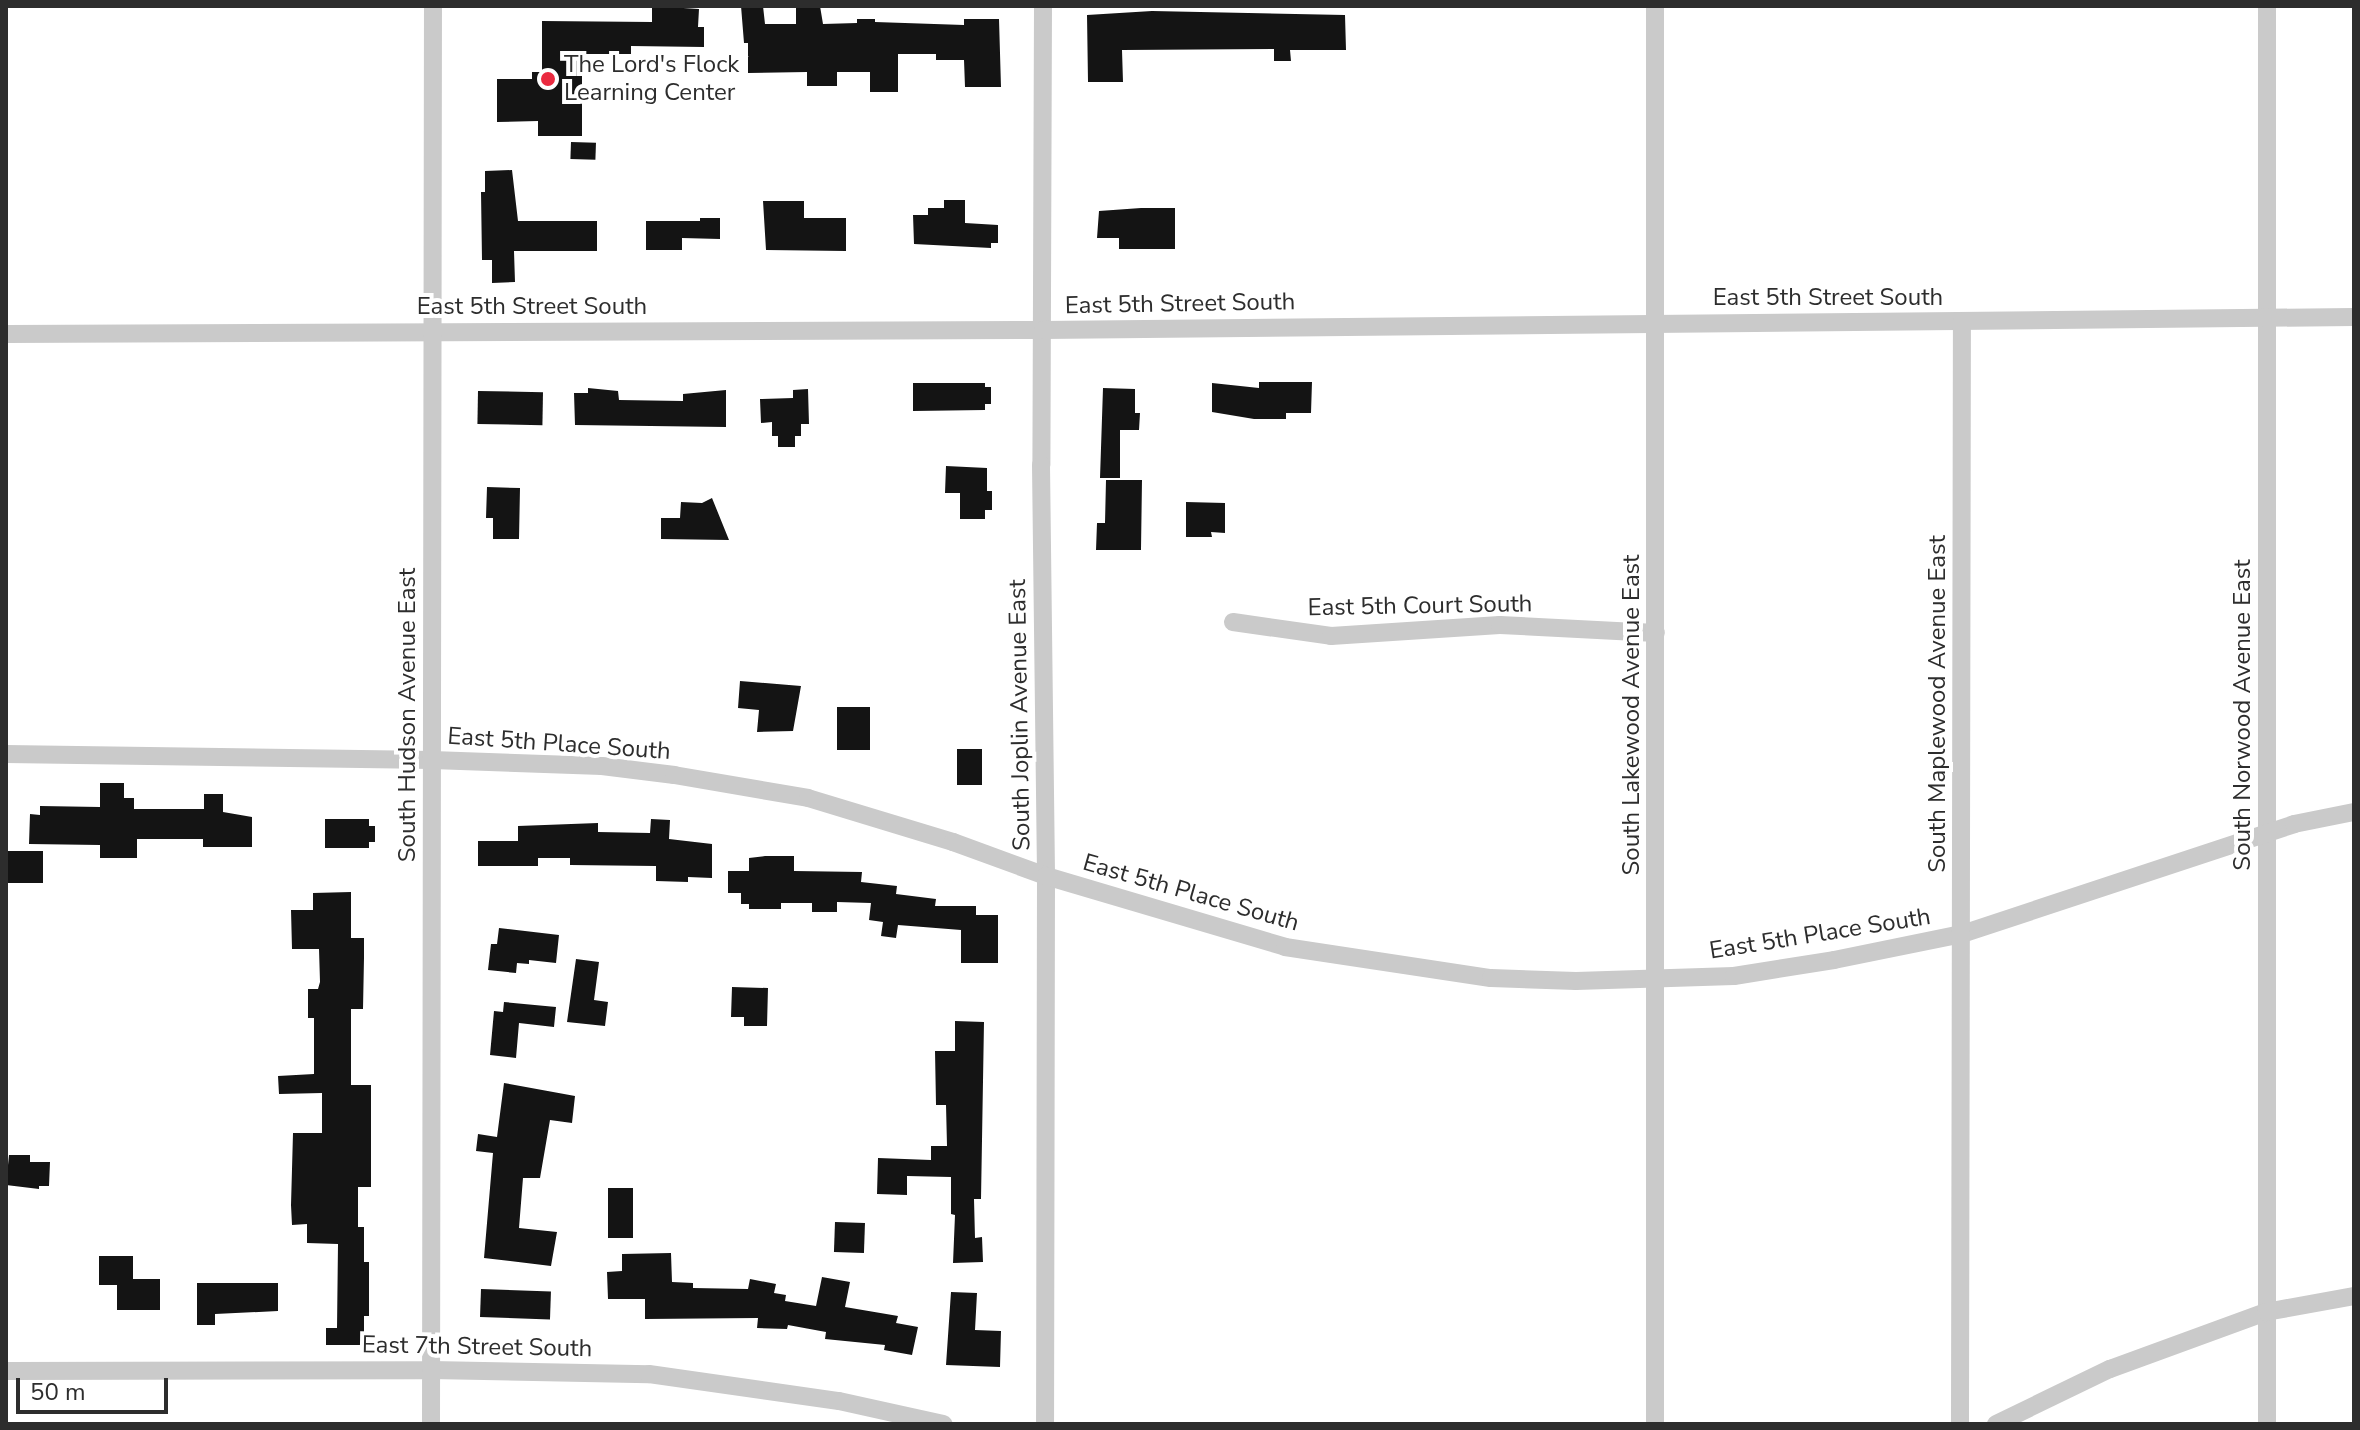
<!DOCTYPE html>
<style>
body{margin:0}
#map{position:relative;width:2360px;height:1430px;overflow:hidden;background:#fff;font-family:"Nunito Sans",sans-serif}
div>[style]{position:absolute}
.building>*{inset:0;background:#141414;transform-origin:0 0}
.street>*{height:18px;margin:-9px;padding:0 9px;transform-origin:9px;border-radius:9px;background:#cacaca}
.dots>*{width:22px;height:22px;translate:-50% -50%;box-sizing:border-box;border:4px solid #fff;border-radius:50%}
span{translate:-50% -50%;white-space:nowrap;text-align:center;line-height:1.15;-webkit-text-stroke:8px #fff;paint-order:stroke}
.poi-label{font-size:24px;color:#2d2d2d}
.left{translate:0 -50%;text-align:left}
.street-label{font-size:24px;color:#2d2d2d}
.frame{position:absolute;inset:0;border:8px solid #2d2d2d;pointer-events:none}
.scale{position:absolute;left:16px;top:1378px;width:152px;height:36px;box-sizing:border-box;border:4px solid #2d2d2d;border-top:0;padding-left:10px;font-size:24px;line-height:28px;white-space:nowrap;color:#2d2d2d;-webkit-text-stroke:6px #fff;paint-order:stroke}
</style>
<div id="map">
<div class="building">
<div style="clip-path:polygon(652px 6px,699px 9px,698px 27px,704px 27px,704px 47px,631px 46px,631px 54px,582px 54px,582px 136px,538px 136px,538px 121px,497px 122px,497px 79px,532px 79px,532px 72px,542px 72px,542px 21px,652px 22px)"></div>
<div style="clip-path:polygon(741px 6px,763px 6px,765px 24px,796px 24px,796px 6px,820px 6px,823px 24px,857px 23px,857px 19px,875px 19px,875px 22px,964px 25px,964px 19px,999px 19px,1001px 87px,965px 87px,964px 60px,936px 60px,936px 54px,898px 54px,898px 92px,870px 92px,870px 72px,837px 72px,837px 86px,807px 86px,807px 72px,748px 73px,748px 43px,744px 43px)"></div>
<div style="clip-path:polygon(1152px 11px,1345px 15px,1346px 50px,1290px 50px,1291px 61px,1274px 61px,1274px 49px,1122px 50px,1123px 82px,1088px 82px,1087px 15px)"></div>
<div style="left:571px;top:142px;width:25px;height:17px;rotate:2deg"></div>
<div style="clip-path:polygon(512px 170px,518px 221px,597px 221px,597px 251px,514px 251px,515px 282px,492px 283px,492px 260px,482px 260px,481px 192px,485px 192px,485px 171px)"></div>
<div style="clip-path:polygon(944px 200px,965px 200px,965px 223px,998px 225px,998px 243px,991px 243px,991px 248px,914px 244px,913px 215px,928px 215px,928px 208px,944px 208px)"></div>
<div style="clip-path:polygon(763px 201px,804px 201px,804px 218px,846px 218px,846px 251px,766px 250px)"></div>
<div style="clip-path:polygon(1141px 208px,1175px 208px,1175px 249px,1119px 249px,1119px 238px,1097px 238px,1099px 211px)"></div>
<div style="clip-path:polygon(700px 218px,720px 218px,720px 239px,682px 238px,682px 250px,646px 250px,646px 221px,700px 221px)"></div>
<div style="clip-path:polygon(1259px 382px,1312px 382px,1311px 413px,1286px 413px,1286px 419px,1254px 419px,1212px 412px,1212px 383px,1259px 388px)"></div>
<div style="clip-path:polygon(913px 383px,985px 383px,985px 387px,991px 387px,991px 404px,985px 404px,985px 410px,913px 411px)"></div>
<div style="clip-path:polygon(588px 388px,618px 391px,619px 400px,683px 401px,683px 394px,726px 390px,726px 427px,575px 425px,574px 393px,588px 393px)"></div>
<div style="clip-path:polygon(1103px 388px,1135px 389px,1135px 413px,1140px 413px,1139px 430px,1120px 430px,1120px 478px,1100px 478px)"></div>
<div style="clip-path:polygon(808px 389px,809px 424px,801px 424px,801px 436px,795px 436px,795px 447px,778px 447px,778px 436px,772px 436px,772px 422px,761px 423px,760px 399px,793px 398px,793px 390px)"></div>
<div style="left:478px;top:391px;width:65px;height:33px;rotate:1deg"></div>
<div style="clip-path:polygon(946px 466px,987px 468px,987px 491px,992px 491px,992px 510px,985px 510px,985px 519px,960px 519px,960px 493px,945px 493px)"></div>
<div style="clip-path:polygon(1106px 480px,1142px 480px,1141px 550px,1096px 550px,1097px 523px,1105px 523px)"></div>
<div style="clip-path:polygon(487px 487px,520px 488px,519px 539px,493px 539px,493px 518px,486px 518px)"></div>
<div style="clip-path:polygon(712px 498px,729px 540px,661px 539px,661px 518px,680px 518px,681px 502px,702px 503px)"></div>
<div style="clip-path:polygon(1186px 502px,1225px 503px,1225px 533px,1211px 532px,1212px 537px,1186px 537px)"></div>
<div style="clip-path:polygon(740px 681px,801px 686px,793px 731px,757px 732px,759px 710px,738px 708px)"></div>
<div style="left:870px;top:707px;width:43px;height:33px;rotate:90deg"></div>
<div style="left:957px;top:749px;width:25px;height:36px"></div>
<div style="clip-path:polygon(100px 783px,124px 783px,124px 798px,134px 798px,134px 809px,204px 809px,204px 794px,223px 794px,223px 812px,252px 817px,252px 847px,203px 847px,203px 839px,137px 839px,137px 858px,100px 858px,100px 845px,29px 844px,30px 814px,40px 815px,40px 806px,100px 807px)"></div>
<div style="clip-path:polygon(325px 819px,369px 819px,369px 826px,375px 826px,375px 842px,369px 842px,369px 848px,325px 848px)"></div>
<div style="clip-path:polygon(651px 819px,670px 820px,669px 839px,712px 844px,712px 878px,688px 877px,688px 882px,656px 881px,656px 866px,570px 865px,570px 858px,538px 858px,538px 866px,478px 866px,478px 841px,518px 841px,518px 826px,598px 823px,598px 832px,650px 833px)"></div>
<div style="left:6px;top:851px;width:37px;height:32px"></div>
<div style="clip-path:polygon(765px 856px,794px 856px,794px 871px,862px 872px,861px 882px,897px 886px,896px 894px,936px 899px,935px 906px,976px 906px,976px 915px,998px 915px,998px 963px,961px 963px,961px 930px,898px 925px,896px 938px,881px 936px,883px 922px,869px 920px,871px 903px,837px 902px,837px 912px,812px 912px,812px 903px,781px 903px,781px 909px,749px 909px,749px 904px,741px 904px,741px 893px,728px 893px,728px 871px,749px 871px,749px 858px)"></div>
<div style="clip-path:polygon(351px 892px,351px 938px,364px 938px,364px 958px,363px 1009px,351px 1009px,351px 1085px,371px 1085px,371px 1187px,358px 1187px,358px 1227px,364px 1227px,364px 1262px,369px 1262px,369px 1316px,364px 1316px,364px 1345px,326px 1345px,326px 1328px,337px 1328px,338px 1244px,307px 1243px,307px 1224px,292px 1225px,291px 1205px,293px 1133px,322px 1133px,322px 1093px,279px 1094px,278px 1076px,314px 1074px,314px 1018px,308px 1018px,308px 989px,318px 989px,320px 982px,319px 949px,292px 949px,291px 910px,313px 910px,313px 893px)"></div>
<div style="clip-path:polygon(499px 928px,559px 935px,556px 963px,529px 960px,529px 964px,517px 963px,516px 973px,488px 970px,491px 944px,497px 944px)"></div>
<div style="clip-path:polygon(576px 959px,599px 962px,594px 1000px,608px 1002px,605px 1026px,567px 1022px)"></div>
<div style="clip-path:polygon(732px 987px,768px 988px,767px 1026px,744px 1026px,744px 1017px,731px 1017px)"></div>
<div style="clip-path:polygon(504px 1002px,556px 1007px,554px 1027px,519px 1023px,516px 1058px,490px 1055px,494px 1011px,503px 1012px)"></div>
<div style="clip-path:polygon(955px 1021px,984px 1022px,981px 1199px,974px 1199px,975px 1238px,982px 1237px,983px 1262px,953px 1263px,955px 1215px,951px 1214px,951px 1177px,907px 1176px,907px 1195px,877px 1194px,878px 1158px,931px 1160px,931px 1146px,947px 1146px,946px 1105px,936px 1105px,935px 1051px,955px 1051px)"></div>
<div style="clip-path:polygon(504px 1083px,575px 1096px,572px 1123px,550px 1120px,540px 1178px,523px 1178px,519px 1228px,557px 1232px,551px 1266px,484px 1258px,493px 1153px,476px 1151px,478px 1134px,497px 1137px)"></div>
<div style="clip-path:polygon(9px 1155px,30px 1155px,30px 1162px,50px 1162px,49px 1186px,39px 1186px,39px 1189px,6px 1185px)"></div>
<div style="left:608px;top:1188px;width:25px;height:50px"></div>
<div style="left:835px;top:1222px;width:30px;height:30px;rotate:2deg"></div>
<div style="clip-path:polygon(671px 1253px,672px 1282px,693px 1283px,693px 1288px,748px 1289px,750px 1279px,776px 1284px,774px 1293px,786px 1295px,785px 1301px,816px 1306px,822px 1277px,850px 1282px,845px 1307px,898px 1316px,896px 1323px,918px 1327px,912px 1355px,884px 1350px,885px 1345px,825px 1339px,826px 1332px,788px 1325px,787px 1329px,757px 1328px,758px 1318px,645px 1319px,645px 1299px,608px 1299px,607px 1272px,622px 1271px,622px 1254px)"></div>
<div style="clip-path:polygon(99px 1256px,133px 1256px,133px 1279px,160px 1279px,160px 1310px,117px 1310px,117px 1285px,99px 1285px)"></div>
<div style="clip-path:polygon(197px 1283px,278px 1283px,278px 1311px,215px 1314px,215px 1325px,197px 1325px)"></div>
<div style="left:481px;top:1289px;width:70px;height:28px;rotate:2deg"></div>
<div style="clip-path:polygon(951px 1292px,977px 1293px,975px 1330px,1001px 1331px,1000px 1367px,946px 1365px)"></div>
</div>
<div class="street">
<div style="left:1043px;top:6px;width:459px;rotate:90.2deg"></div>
<div style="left:1041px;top:465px;width:411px;rotate:89.3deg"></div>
<div style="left:1046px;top:876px;width:548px;rotate:90.1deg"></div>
<div style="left:2267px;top:6px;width:1418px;rotate:90deg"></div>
<div style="left:6px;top:334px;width:1037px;rotate:-0.22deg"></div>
<div style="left:1043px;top:330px;width:1311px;rotate:-0.57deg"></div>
<div style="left:1233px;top:622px;width:99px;rotate:8.1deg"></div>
<div style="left:1331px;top:636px;width:169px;rotate:-3.7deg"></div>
<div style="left:1500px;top:625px;width:156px;rotate:2.9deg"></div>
<div style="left:6px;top:754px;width:426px;rotate:0.8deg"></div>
<div style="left:432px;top:760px;width:170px;rotate:2deg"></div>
<div style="left:602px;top:766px;width:73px;rotate:7.1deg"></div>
<div style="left:674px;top:775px;width:136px;rotate:9.7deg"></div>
<div style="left:808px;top:798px;width:152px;rotate:16.9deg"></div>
<div style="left:953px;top:842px;width:99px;rotate:20.1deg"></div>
<div style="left:1046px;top:876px;width:249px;rotate:16.5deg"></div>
<div style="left:1285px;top:947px;width:208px;rotate:8.6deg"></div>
<div style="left:1491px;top:978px;width:85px;rotate:2deg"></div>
<div style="left:1576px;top:981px;width:158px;rotate:-1.8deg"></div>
<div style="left:1734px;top:976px;width:101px;rotate:-9.1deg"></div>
<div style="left:1834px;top:960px;width:131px;rotate:-11.5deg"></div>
<div style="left:1962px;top:934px;width:350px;rotate:-18.3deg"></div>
<div style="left:2294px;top:824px;width:61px;rotate:-11.3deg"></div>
<div style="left:6px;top:1371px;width:425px;rotate:-0.1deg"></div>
<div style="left:431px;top:1370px;width:218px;rotate:1.1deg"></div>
<div style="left:649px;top:1374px;width:192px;rotate:8.1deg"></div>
<div style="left:839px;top:1401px;width:107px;rotate:12.5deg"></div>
<div style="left:431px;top:1424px;width:1418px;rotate:-89.92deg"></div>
<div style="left:1655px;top:1424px;width:1418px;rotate:-90deg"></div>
<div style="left:1960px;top:1424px;width:1103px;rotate:-89.9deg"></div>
<div style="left:1996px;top:1424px;width:127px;rotate:-25.8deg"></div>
<div style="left:2110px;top:1369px;width:166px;rotate:-20.1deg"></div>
<div style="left:2266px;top:1312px;width:89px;rotate:-10.3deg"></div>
</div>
<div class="dots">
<div style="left:548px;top:79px;background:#ea2a40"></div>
</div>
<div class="poi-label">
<span class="left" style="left:564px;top:79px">The Lord's Flock<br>Learning Center</span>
</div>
<div class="street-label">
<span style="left:1828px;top:298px">East 5th Street South</span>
<span style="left:1180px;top:304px;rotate:-1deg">East 5th Street South</span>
<span style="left:532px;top:307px">East 5th Street South</span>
<span style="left:1420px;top:606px;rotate:-1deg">East 5th Court South</span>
<span style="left:1938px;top:704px;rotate:-90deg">South Maplewood Avenue East</span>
<span style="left:408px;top:715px;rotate:-90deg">South Hudson Avenue East</span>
<span style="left:1020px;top:715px;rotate:-91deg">South Joplin Avenue East</span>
<span style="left:1632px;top:715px;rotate:-90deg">South Lakewood Avenue East</span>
<span style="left:2243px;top:715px;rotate:-90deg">South Norwood Avenue East</span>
<span style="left:559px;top:744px;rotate:4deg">East 5th Place South</span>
<span style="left:1191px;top:893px;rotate:16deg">East 5th Place South</span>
<span style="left:1820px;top:934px;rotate:-9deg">East 5th Place South</span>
<span style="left:477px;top:1347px;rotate:1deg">East 7th Street South</span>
</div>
<div class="frame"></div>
<div class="scale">50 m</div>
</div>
